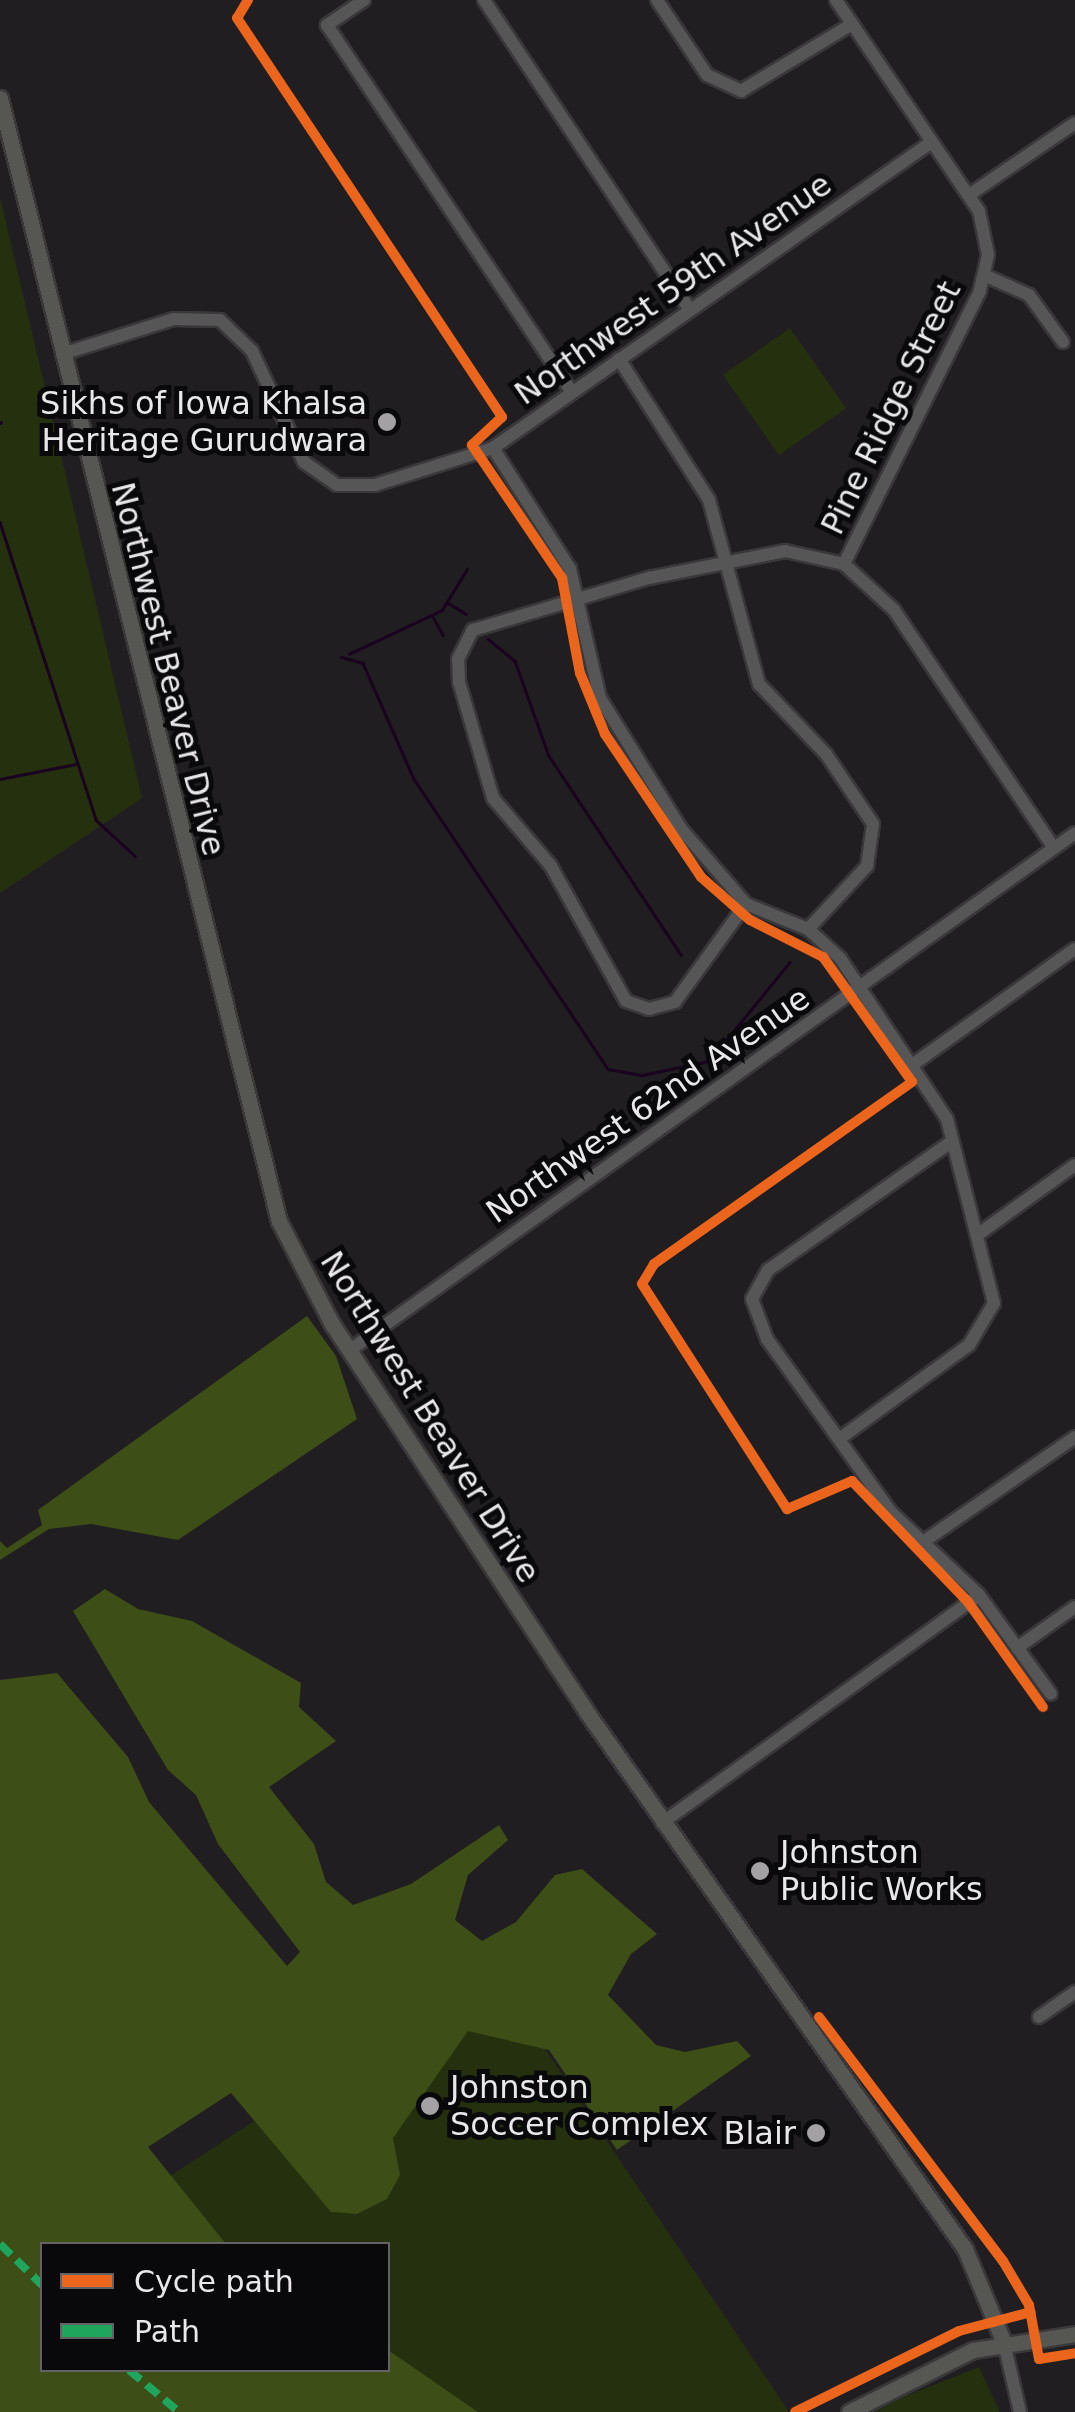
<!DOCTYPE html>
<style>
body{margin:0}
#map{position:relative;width:1075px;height:2412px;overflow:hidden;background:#201e20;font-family:"DejaVu Sans",sans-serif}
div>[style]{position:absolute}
.green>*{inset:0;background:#25300e;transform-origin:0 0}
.forest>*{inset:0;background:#3d4e16}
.stream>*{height:2.5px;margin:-1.25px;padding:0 1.25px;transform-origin:1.25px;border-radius:1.25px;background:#1a031e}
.roads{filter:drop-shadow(2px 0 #3a383a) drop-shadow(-2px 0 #3a383a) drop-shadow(0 2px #3a383a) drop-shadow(0 -2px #3a383a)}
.minor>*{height:12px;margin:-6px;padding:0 6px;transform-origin:6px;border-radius:6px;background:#575657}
.major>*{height:15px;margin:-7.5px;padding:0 7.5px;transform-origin:7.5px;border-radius:7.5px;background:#565752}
.quiet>*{height:8px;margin-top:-4px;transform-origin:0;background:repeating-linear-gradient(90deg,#20a55d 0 15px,transparent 0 23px)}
.cycleway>*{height:10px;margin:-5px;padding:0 5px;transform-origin:5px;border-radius:5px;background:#eb651d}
.dots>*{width:28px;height:28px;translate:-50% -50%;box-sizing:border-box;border:5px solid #09080a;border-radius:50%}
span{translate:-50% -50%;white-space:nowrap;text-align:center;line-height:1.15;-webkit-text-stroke:10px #09080a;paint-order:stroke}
.street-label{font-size:32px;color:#e9e7e9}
.poi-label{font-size:32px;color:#e9e7e9}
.right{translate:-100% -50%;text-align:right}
.left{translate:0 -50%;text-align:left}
.legend{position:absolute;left:40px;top:2242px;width:350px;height:130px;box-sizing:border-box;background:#09080a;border:2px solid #636163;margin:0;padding:12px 18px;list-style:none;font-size:30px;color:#e9e7e9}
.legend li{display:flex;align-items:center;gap:20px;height:50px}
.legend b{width:50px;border:2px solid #636163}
</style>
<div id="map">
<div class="green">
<div style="clip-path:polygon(0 197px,142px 798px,0 893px)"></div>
<div style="left:790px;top:328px;width:98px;height:82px;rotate:55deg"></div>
<div style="clip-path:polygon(490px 1967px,789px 2412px,0 2412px,0 2268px,42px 2370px,388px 2370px,388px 2244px,66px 2244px)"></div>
<div style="clip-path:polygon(979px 2367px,1000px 2412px,875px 2412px,903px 2397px)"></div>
</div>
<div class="forest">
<div style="clip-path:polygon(307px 1316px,336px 1356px,357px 1419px,178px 1540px,91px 1524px,49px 1529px,0 1560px,0 1541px,7px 1548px,42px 1525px,38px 1510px)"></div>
<div style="clip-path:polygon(105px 1589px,138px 1609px,192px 1621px,301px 1683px,299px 1707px,336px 1741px,269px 1787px,314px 1844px,326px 1882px,353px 1905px,411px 1884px,499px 1825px,508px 1840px,468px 1875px,455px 1920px,482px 1941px,516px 1922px,555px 1875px,582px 1869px,657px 1934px,631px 1954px,608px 1995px,656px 2045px,685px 2052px,737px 2041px,751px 2056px,617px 2150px,549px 2050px,468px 2031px,393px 2138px,400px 2175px,387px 2199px,357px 2214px,331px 2212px,231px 2093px,148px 2147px,226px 2244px,42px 2244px,42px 2370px,388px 2370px,388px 2350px,478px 2412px,0 2412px,0 1680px,57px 1673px,128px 1757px,149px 1802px,287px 1966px,300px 1952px,218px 1844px,196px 1795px,168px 1770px,73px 1611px)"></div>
</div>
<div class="stream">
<div style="left:0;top:423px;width:1px;rotate:-45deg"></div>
<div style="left:0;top:522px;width:313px;rotate:72.1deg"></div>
<div style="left:96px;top:820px;width:53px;rotate:42.7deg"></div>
<div style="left:447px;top:602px;width:22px;rotate:32deg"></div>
<div style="left:432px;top:615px;width:23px;rotate:61deg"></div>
<div style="left:488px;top:639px;width:35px;rotate:39deg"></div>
<div style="left:515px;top:661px;width:101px;rotate:70.3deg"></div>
<div style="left:549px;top:756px;width:239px;rotate:56.4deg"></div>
<div style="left:349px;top:654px;width:103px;rotate:-25.3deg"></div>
<div style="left:442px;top:610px;width:48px;rotate:-58.6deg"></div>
<div style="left:341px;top:657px;width:23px;rotate:15deg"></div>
<div style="left:363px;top:663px;width:127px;rotate:66.3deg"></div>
<div style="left:414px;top:779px;width:349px;rotate:56.2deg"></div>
<div style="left:608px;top:1069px;width:35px;rotate:10deg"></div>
<div style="left:642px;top:1075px;width:68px;rotate:-11.8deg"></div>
<div style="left:709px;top:1061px;width:127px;rotate:-50.8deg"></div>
<div style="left:0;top:779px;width:77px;rotate:-11.2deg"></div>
</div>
<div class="roads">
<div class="minor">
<div style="left:364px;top:0;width:45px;rotate:146deg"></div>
<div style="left:327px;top:25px;width:441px;rotate:56.3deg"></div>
<div style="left:484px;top:0;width:370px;rotate:56.4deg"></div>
<div style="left:657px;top:0;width:90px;rotate:56.3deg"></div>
<div style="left:707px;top:75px;width:38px;rotate:25deg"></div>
<div style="left:741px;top:91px;width:130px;rotate:-31.1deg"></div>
<div style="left:836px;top:0;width:255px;rotate:55.9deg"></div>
<div style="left:979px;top:211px;width:45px;rotate:78.4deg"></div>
<div style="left:988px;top:255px;width:37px;rotate:103deg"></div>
<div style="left:980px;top:291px;width:305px;rotate:116.5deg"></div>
<div style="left:969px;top:195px;width:128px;rotate:-34.2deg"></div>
<div style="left:986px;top:276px;width:47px;rotate:23.8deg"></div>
<div style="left:1029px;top:295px;width:58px;rotate:54.1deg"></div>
<div style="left:62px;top:354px;width:117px;rotate:-17.4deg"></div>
<div style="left:174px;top:319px;width:46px;rotate:1.2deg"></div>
<div style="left:220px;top:320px;width:45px;rotate:44.1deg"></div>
<div style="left:252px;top:351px;width:123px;rotate:64.9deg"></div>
<div style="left:304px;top:462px;width:40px;rotate:34.9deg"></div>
<div style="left:337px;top:485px;width:38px"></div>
<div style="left:375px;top:485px;width:124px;rotate:-17.4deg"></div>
<div style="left:493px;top:448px;width:533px;rotate:-34.91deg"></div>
<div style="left:619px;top:359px;width:167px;rotate:57.4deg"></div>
<div style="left:709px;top:500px;width:191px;rotate:74.8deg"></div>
<div style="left:759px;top:684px;width:97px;rotate:46.3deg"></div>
<div style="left:826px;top:754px;width:84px;rotate:56.1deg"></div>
<div style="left:873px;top:824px;width:42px;rotate:98.1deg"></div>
<div style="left:867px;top:866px;width:86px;rotate:133.1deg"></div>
<div style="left:493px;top:448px;width:143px;rotate:57.5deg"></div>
<div style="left:570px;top:569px;width:132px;rotate:76.9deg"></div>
<div style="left:600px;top:698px;width:155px;rotate:58.2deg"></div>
<div style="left:682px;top:830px;width:98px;rotate:49.1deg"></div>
<div style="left:746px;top:904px;width:67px;rotate:22deg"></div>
<div style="left:808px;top:929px;width:43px;rotate:42.2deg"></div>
<div style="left:840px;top:958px;width:193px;rotate:56.4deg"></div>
<div style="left:947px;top:1119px;width:190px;rotate:75.7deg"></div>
<div style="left:994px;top:1303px;width:49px;rotate:120.8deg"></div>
<div style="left:969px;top:1345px;width:160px;rotate:144.1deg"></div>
<div style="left:746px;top:904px;width:121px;rotate:125.9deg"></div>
<div style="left:675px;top:1002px;width:27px;rotate:165deg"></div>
<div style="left:649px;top:1009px;width:24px;rotate:-161deg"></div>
<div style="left:626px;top:1001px;width:154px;rotate:-119.1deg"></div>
<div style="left:551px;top:866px;width:89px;rotate:-130.5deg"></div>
<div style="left:493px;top:798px;width:121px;rotate:-106.3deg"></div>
<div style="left:459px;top:682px;width:23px;rotate:-92deg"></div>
<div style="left:458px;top:659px;width:33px;rotate:-63deg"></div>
<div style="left:473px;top:630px;width:184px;rotate:-16.5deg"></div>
<div style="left:649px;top:578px;width:139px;rotate:-11.2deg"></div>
<div style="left:785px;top:551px;width:60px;rotate:12.4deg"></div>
<div style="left:844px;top:564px;width:68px;rotate:42.6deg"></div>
<div style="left:894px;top:610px;width:285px;rotate:56.1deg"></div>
<div style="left:915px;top:1063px;width:196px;rotate:-35.5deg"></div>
<div style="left:951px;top:1142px;width:223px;rotate:145deg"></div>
<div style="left:768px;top:1270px;width:33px;rotate:119deg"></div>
<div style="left:752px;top:1299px;width:43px;rotate:69.4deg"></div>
<div style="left:767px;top:1339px;width:213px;rotate:54.4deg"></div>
<div style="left:891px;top:1512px;width:121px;rotate:43.3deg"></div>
<div style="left:979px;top:1595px;width:122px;rotate:54deg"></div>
<div style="left:980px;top:1233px;width:117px;rotate:-35.6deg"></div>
<div style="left:350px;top:1350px;width:890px;rotate:-35.49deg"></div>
<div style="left:923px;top:1542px;width:185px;rotate:-34.6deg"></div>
<div style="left:1017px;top:1648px;width:71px;rotate:-35.3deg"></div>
<div style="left:662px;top:1823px;width:390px;rotate:-35.7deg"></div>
<div style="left:1039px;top:2017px;width:44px;rotate:-34.8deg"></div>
<div style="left:1004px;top:2343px;width:71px;rotate:76.9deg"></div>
</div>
<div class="major">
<div style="left:0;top:98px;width:1157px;rotate:76.05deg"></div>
<div style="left:279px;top:1221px;width:116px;rotate:62.8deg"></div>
<div style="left:332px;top:1324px;width:467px;rotate:56.7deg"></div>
<div style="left:588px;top:1714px;width:654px;rotate:54.83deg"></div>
<div style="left:965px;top:2249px;width:102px;rotate:67.5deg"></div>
<div style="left:849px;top:2412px;width:139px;rotate:-26.6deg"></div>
<div style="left:973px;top:2350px;width:103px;rotate:-8.9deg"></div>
</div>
</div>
<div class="quiet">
<div style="left:0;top:2244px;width:59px;rotate:44.3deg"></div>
<div style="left:129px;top:2370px;width:65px;rotate:40deg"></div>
</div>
<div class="cycleway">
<div style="left:248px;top:0;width:21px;rotate:121deg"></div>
<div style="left:237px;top:18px;width:479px;rotate:56.4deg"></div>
<div style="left:502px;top:417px;width:41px;rotate:137deg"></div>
<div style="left:472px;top:445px;width:161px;rotate:55.9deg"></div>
<div style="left:562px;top:578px;width:97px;rotate:79.3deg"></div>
<div style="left:580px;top:673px;width:66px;rotate:67.7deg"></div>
<div style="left:605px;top:734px;width:172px;rotate:56.1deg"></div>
<div style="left:701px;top:877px;width:65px;rotate:41.3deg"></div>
<div style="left:750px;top:920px;width:82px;rotate:26.9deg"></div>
<div style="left:823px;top:957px;width:153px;rotate:54.5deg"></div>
<div style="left:912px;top:1082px;width:316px;rotate:144.8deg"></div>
<div style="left:654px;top:1264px;width:23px;rotate:121deg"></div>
<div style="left:642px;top:1284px;width:268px;rotate:57.2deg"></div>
<div style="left:787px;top:1509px;width:71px;rotate:-23.3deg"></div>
<div style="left:852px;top:1481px;width:168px;rotate:46.2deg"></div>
<div style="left:968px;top:1602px;width:129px;rotate:54.5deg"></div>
<div style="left:819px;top:2017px;width:306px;rotate:53deg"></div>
<div style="left:1003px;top:2261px;width:51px;rotate:59.4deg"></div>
<div style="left:1029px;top:2305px;width:55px;rotate:79.5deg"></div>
<div style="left:1039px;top:2359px;width:36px;rotate:-9deg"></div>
<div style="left:795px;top:2412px;width:183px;rotate:-26.3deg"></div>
<div style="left:959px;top:2331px;width:74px;rotate:-14.8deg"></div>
</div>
<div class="dots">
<div style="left:387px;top:422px;background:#a3a1a3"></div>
<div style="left:760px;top:1871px;background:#a3a1a3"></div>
<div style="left:430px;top:2106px;background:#a3a1a3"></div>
<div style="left:816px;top:2133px;background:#a3a1a3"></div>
</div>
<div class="street-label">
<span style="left:673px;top:289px;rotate:-35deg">Northwest 59th Avenue</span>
<span style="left:891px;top:408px;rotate:-64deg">Pine Ridge Street</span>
<span style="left:168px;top:669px;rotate:76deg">Northwest Beaver Drive</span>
<span style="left:648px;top:1105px;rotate:-35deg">Northwest 62nd Avenue</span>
<span style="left:430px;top:1417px;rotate:58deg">Northwest Beaver Drive</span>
</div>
<div class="poi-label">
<span class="right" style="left:367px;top:422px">Sikhs of Iowa Khalsa<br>Heritage Gurudwara</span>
<span class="left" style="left:780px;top:1871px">Johnston<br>Public Works</span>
<span class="left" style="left:450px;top:2106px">Johnston<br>Soccer Complex</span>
<span class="right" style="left:796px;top:2133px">Blair</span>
</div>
<ul class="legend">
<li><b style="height:12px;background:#eb651d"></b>Cycle path</li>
<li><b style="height:12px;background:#20a55d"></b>Path</li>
</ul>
</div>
